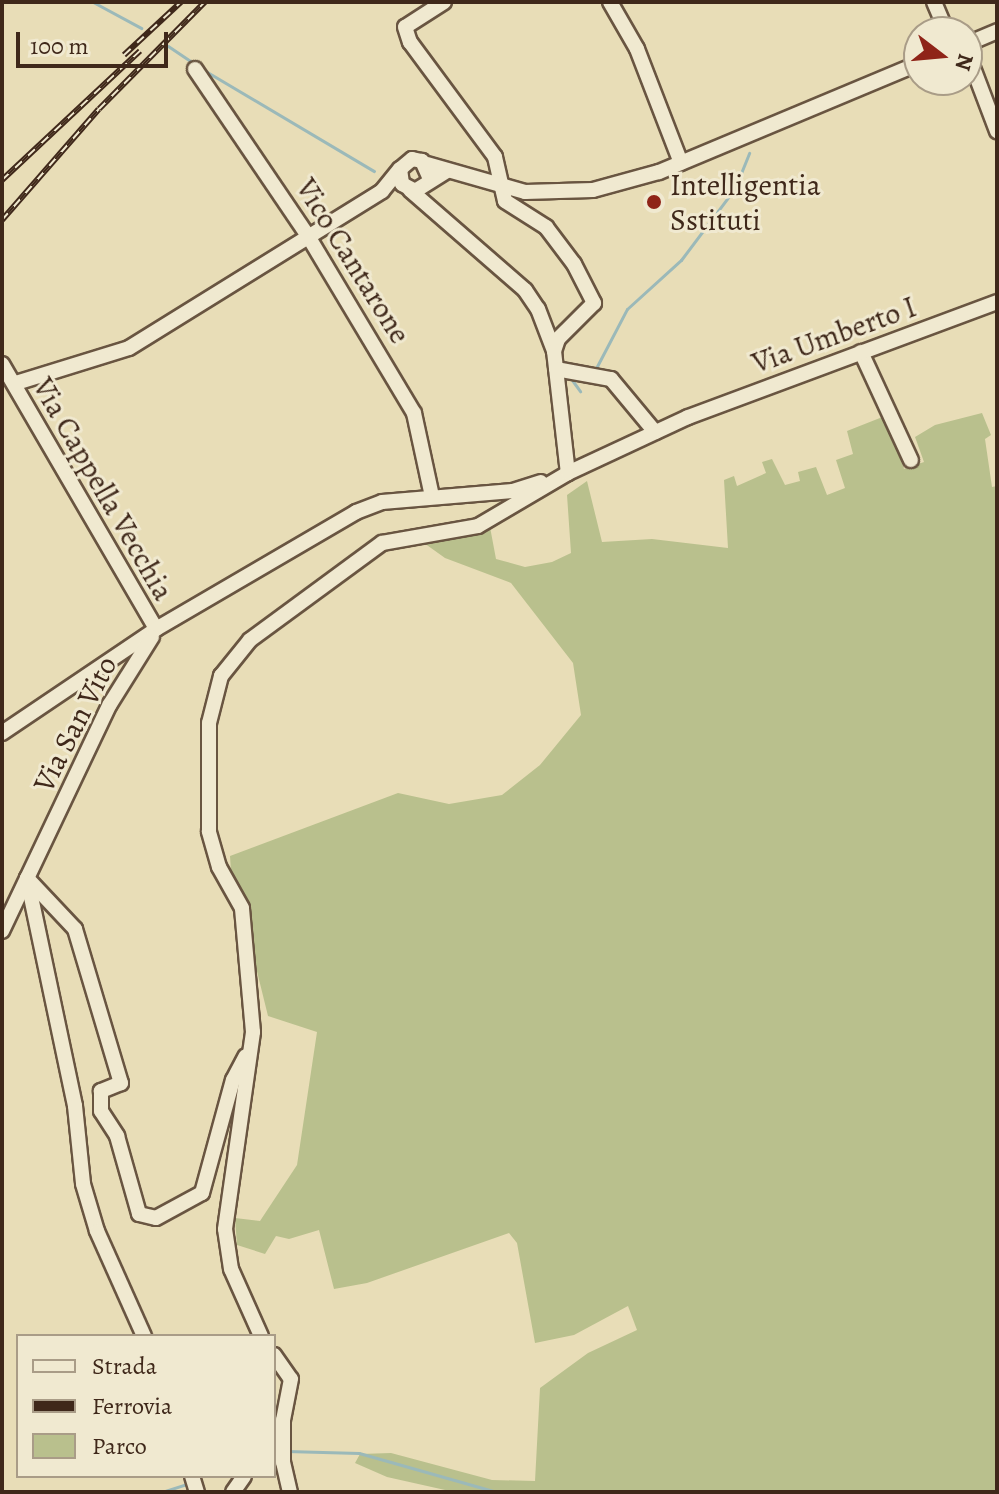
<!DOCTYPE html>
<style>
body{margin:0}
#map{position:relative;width:999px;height:1494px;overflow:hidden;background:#e8ddb7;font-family:Alegreya,serif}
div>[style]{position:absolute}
.green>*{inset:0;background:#b9c08d}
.stream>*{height:3px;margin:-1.5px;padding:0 1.5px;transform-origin:1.5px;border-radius:1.5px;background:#9bb9b9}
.roads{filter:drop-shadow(2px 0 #695541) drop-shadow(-2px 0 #695541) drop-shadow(0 2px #695541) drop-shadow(0 -2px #695541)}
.minor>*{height:14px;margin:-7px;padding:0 7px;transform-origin:7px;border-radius:7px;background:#f0e9d0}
.rail>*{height:6px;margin-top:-3px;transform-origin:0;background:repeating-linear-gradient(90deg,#f0e9d0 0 9px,#3f281a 0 18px);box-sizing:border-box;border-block:2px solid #3f281a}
.dots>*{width:22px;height:22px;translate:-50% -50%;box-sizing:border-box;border:4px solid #f0e9d0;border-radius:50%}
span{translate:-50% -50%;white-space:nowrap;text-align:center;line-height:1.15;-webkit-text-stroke:6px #f0e9d0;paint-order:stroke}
.poi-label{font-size:30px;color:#3f281a}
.left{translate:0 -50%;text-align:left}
.street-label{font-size:30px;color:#3f281a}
.frame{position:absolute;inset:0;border:4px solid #3f281a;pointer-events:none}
.legend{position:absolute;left:16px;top:1334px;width:260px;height:144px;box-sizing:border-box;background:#f0e9d0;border:2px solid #a99c87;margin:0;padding:10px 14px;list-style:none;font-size:24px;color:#3f281a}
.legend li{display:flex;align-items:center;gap:16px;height:40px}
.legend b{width:40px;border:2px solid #a99c87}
.north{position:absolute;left:903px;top:16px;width:80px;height:80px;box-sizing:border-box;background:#f0e9d0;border:2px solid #a99c87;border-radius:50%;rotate:106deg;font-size:22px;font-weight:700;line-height:32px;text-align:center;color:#3f281a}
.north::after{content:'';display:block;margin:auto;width:28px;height:36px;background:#8f2418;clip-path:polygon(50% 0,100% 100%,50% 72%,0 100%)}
.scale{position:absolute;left:16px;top:32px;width:152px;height:36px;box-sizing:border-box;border:4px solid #3f281a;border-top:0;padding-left:10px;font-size:24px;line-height:28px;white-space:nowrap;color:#3f281a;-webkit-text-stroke:6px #f0e9d0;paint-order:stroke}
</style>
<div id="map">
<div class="green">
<div style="clip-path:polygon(982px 413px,991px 435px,985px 439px,992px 487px,997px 486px,997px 1492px,454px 1492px,387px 1477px,355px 1463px,360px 1454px,391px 1453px,492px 1480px,535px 1481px,540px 1388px,588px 1353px,637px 1330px,628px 1306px,574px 1335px,535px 1343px,517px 1243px,509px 1233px,367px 1283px,334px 1289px,319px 1230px,289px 1239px,276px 1236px,265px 1254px,237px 1245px,235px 1218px,260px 1221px,297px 1165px,317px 1032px,268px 1016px,251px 947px,250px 909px,231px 872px,230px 856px,398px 793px,449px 804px,502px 795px,540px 765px,581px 715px,573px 663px,511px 583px,445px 558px,424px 543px,490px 527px,496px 559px,525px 567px,552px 562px,571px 553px,567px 495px,587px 481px,602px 542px,652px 539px,728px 548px,724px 480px,734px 476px,737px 486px,766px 473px,762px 462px,772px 459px,785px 485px,800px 481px,798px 472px,816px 467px,827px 495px,845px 488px,836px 460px,853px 454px,847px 431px,885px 416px,904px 469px,924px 462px,915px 437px,935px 425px)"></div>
</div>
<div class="stream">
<div style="left:93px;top:2px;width:55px;rotate:28.4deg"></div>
<div style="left:168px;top:46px;width:34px;rotate:34deg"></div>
<div style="left:202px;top:69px;width:200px;rotate:30.7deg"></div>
<div style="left:594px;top:372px;width:71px;rotate:-62.4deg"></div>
<div style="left:627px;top:309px;width:73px;rotate:-42.2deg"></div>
<div style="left:681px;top:260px;width:90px;rotate:-53.1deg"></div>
<div style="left:735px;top:188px;width:38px;rotate:-68deg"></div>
<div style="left:572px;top:380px;width:14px;rotate:54deg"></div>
<div style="left:286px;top:1451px;width:73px;rotate:1.6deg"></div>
<div style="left:359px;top:1453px;width:143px;rotate:15.8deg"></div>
<div style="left:162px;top:1492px;width:28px;rotate:-18deg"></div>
</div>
<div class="roads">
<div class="minor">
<div style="left:444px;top:2px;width:46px;rotate:147.3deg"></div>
<div style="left:405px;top:27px;width:16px;rotate:72deg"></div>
<div style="left:410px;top:42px;width:143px;rotate:53.5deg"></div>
<div style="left:495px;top:157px;width:45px;rotate:77.2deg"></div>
<div style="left:505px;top:201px;width:49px;rotate:32.4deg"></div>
<div style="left:546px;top:227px;width:46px;rotate:52.9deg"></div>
<div style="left:574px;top:264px;width:44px;rotate:62.9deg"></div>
<div style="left:594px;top:303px;width:51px;rotate:135deg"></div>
<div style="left:558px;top:339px;width:13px;rotate:108deg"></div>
<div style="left:610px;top:2px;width:54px;rotate:60.1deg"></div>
<div style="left:637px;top:49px;width:122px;rotate:68.9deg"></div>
<div style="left:934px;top:2px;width:33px;rotate:67deg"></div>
<div style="left:967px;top:44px;width:33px;rotate:-23deg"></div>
<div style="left:967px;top:52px;width:85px;rotate:69.2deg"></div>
<div style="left:195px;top:69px;width:202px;rotate:55.9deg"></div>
<div style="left:308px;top:236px;width:206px;rotate:59.1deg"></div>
<div style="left:414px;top:413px;width:85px;rotate:77.8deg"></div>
<div style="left:427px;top:164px;width:102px;rotate:15.9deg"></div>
<div style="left:525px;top:192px;width:68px;rotate:-1.7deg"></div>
<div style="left:593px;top:190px;width:68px;rotate:-15.3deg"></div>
<div style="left:659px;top:172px;width:282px;rotate:-22.7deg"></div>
<div style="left:430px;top:179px;width:20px;rotate:-114deg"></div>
<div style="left:422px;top:161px;width:10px;rotate:-169deg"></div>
<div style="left:412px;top:159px;width:16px;rotate:140deg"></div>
<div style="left:400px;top:169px;width:15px;rotate:82deg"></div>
<div style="left:402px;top:184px;width:15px;rotate:28deg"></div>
<div style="left:415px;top:191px;width:38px;rotate:-32deg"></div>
<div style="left:410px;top:190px;width:152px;rotate:41deg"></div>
<div style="left:525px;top:290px;width:23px;rotate:56deg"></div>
<div style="left:538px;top:309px;width:45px;rotate:69.1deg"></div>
<div style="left:554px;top:351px;width:123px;rotate:83.5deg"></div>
<div style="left:861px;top:352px;width:119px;rotate:65.2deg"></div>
<div style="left:2px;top:364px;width:306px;rotate:59.8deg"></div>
<div style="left:556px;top:369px;width:56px;rotate:10.3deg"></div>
<div style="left:611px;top:379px;width:69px;rotate:50.3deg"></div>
<div style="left:16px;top:383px;width:118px;rotate:-17.2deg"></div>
<div style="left:129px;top:348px;width:298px;rotate:-31.8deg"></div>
<div style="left:382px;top:191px;width:28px;rotate:-51deg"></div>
<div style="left:2px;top:733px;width:186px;rotate:-34deg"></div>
<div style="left:156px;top:629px;width:232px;rotate:-30.3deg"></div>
<div style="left:356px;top:512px;width:28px;rotate:-21deg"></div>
<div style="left:382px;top:502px;width:131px;rotate:-4.8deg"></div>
<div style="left:513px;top:491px;width:29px;rotate:-18deg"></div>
<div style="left:27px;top:878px;width:70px;rotate:46.7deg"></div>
<div style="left:75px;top:929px;width:161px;rotate:73.4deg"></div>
<div style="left:121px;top:1083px;width:22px;rotate:158deg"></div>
<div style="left:101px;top:1091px;width:20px;rotate:90deg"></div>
<div style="left:101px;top:1111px;width:30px;rotate:57deg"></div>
<div style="left:117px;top:1136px;width:81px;rotate:74.2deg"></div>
<div style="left:139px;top:1214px;width:17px;rotate:13deg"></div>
<div style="left:156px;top:1218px;width:52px;rotate:-28.5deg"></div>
<div style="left:202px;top:1193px;width:117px;rotate:-74.7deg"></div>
<div style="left:233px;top:1080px;width:27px;rotate:-62deg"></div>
<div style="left:27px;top:878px;width:233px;rotate:78.1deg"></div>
<div style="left:75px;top:1106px;width:78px;rotate:84.1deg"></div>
<div style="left:83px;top:1184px;width:49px;rotate:73.4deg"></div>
<div style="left:97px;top:1231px;width:115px;rotate:65.9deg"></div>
<div style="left:2px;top:931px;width:251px;rotate:-64.6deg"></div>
<div style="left:110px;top:704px;width:79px;rotate:-57.9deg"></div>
<div style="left:261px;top:1336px;width:73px;rotate:-114.1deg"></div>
<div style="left:231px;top:1269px;width:40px;rotate:-98.5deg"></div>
<div style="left:225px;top:1229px;width:199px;rotate:-81.9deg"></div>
<div style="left:253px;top:1032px;width:124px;rotate:-95.1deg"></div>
<div style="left:242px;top:908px;width:47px;rotate:-119.3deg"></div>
<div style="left:219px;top:867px;width:37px;rotate:-106deg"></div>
<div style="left:209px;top:831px;width:108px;rotate:-90deg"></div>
<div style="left:209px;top:723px;width:49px;rotate:-75.7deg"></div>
<div style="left:221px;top:676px;width:46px;rotate:-51.1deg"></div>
<div style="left:250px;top:640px;width:164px;rotate:-36.3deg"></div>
<div style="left:382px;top:543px;width:97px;rotate:-10deg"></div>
<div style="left:478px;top:526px;width:104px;rotate:-30.5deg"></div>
<div style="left:568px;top:473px;width:132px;rotate:-25deg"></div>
<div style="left:688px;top:417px;width:330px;rotate:-20.4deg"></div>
<div style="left:274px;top:1355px;width:29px;rotate:55deg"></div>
<div style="left:291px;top:1379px;width:42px;rotate:101deg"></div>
<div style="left:283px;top:1420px;width:42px;rotate:90deg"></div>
<div style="left:283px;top:1462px;width:31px;rotate:77deg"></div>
<div style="left:192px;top:1476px;width:17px;rotate:73deg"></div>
<div style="left:233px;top:1492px;width:19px;rotate:-55deg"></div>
</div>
</div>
<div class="rail">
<div style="left:124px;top:55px;width:78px;rotate:-42.9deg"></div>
<div style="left:2px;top:180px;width:189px;rotate:-43.1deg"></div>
<div style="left:2px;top:220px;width:147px;rotate:-48.9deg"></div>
<div style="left:99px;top:109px;width:151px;rotate:-45.3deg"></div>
</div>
<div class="dots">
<div style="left:654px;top:202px;background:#8f2418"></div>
</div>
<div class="poi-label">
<span class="left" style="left:670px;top:202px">Intelligentia<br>Sstituti</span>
</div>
<div class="street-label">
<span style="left:353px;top:261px;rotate:58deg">Vico Cantarone</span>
<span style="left:834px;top:335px;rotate:-20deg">Via Umberto I</span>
<span style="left:103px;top:489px;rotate:60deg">Via Cappella Vecchia</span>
<span style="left:75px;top:724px;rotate:-63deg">Via San Vito</span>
</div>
<div class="frame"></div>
<ul class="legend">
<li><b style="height:10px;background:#f0e9d0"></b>Strada</li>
<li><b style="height:10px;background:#3f281a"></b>Ferrovia</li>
<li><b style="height:22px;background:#b9c08d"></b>Parco</li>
</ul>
<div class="north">N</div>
<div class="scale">100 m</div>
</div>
